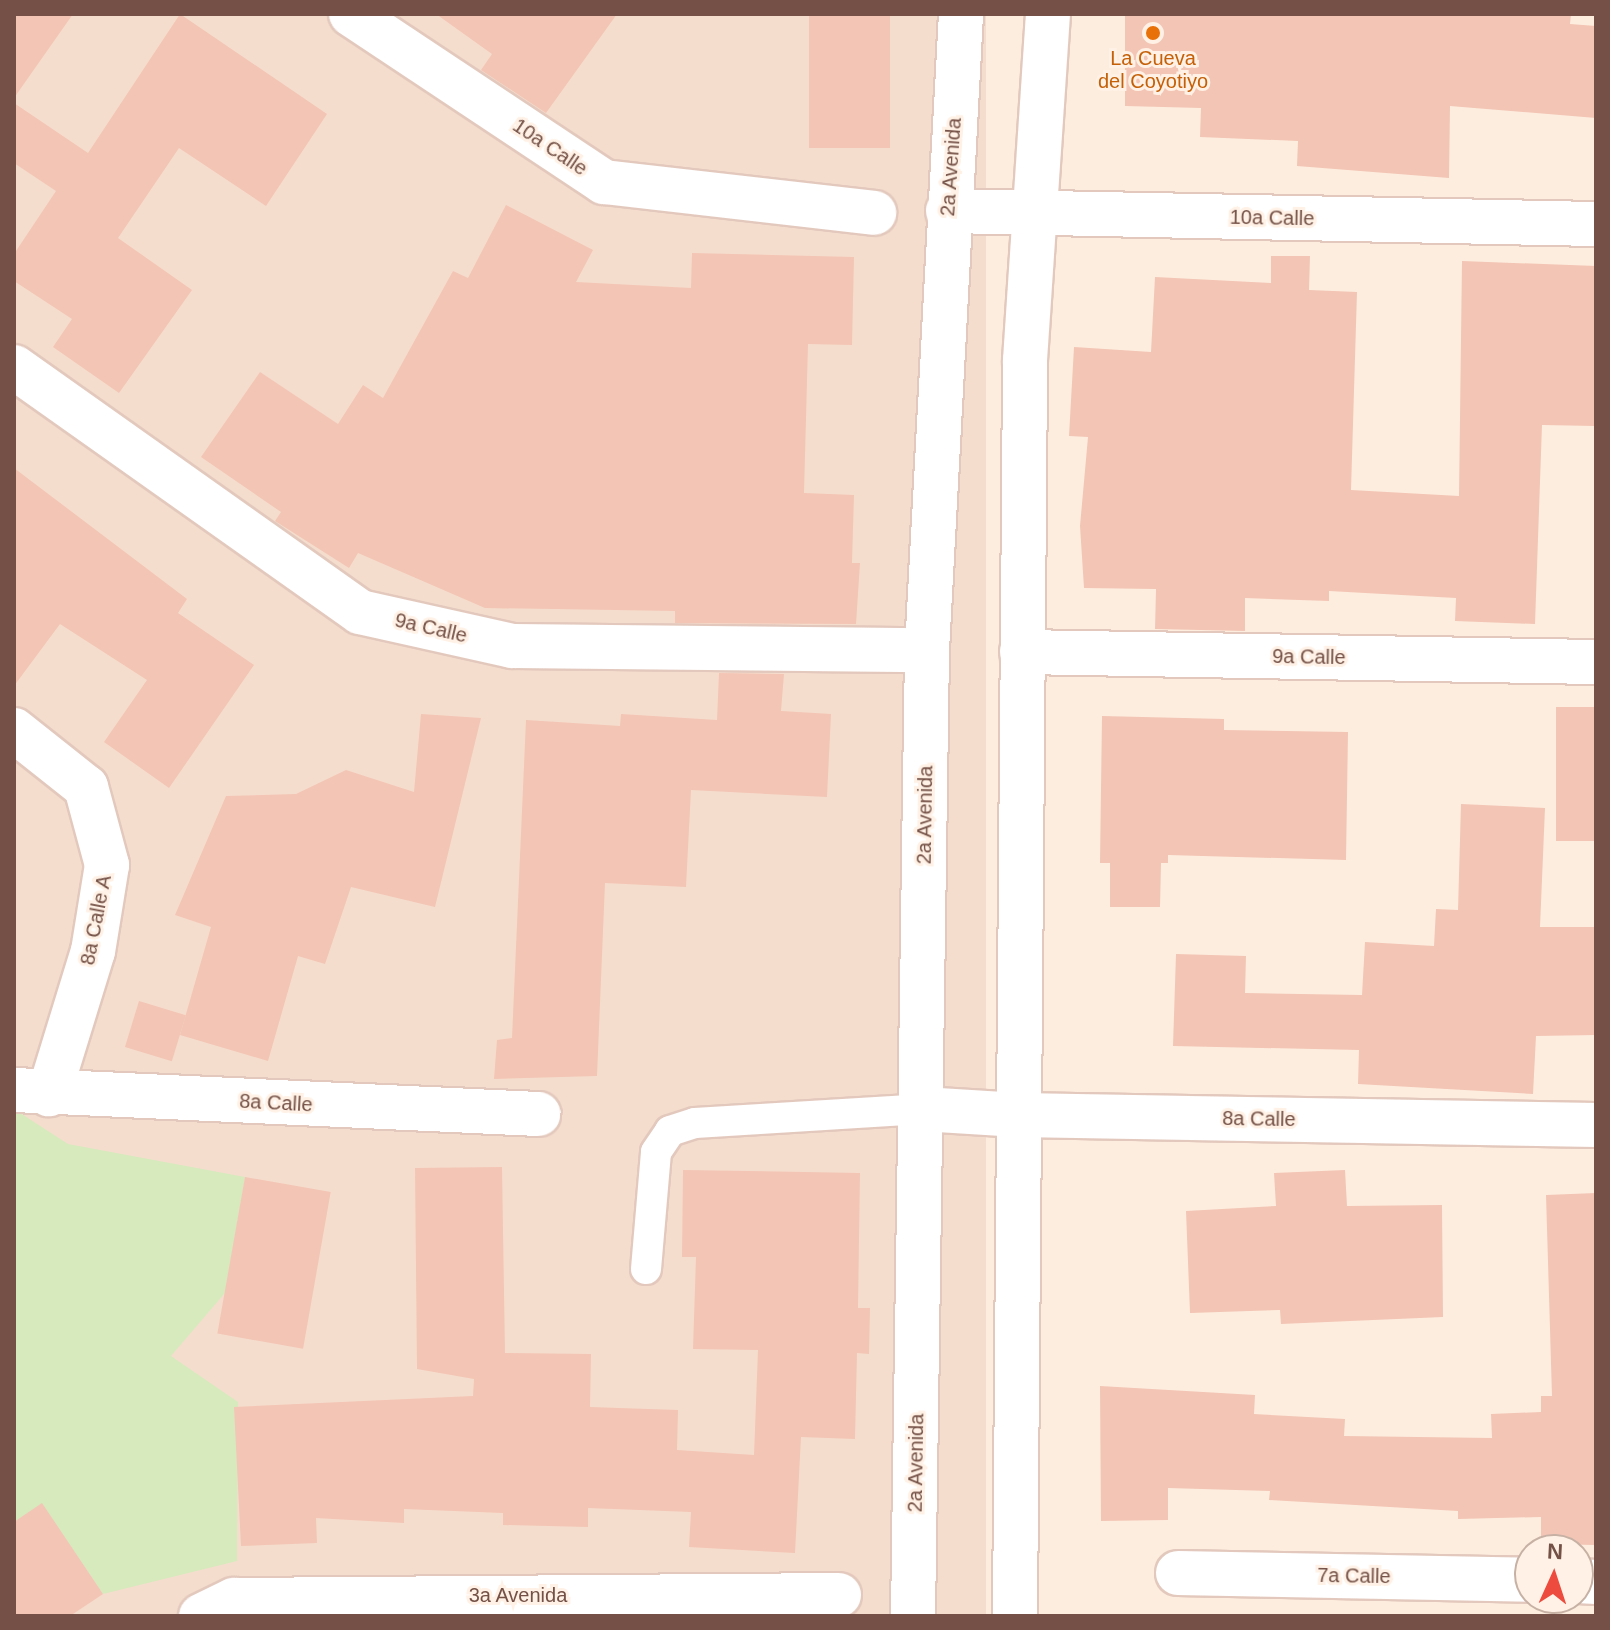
<!DOCTYPE html>
<style>
body{margin:0}
#map{position:relative;width:1610px;height:1630px;overflow:hidden;background:#fdedde;font-family:Helvetica,sans-serif}
div>[style]{position:absolute}
.residential>*{inset:0;background:#f5ddcd;transform-origin:0 0}
.green>*{inset:0;background:#d6eabd}
.building>*{inset:0;background:#f3c5b5;transform-origin:0 0}
.roads{filter:drop-shadow(2px 0 #e3c9bd) drop-shadow(-2px 0 #e3c9bd) drop-shadow(0 2px #e3c9bd) drop-shadow(0 -2px #e3c9bd)}
.lane>*{height:30px;margin:-15px;padding:0 15px;transform-origin:15px;border-radius:15px;background:#fff}
.street>*{height:44px;margin:-22px;padding:0 22px;transform-origin:22px;border-radius:22px;background:#fff}
.secondary>*{height:44px;margin:-22px;padding:0 22px;transform-origin:22px;border-radius:22px;background:#fff}
.dots>*{width:22px;height:22px;translate:-50% -50%;box-sizing:border-box;border:4px solid #fff1e5;border-radius:50%}
span{translate:-50% -50%;white-space:nowrap;text-align:center;line-height:1.15;-webkit-text-stroke:6px #fff1e5;paint-order:stroke}
.food-label{font-size:20px;color:#c56008}
.street-label{font-size:20px;color:#745046}
.frame{position:absolute;inset:0;border:16px solid #745046;pointer-events:none}
.north{position:absolute;left:1514px;top:1534px;width:80px;height:80px;box-sizing:border-box;background:#fff1e5;border:2px solid #c7b1a5;border-radius:50%;rotate:3deg;font-size:22px;font-weight:700;line-height:32px;text-align:center;color:#745046}
.north::after{content:'';display:block;margin:auto;width:28px;height:36px;background:#ed4b3d;clip-path:polygon(50% 0,100% 100%,50% 72%,0 100%)}
</style>
<div id="map">
<div class="residential">
<div style="left:14px;top:14px;width:972px;height:1602px"></div>
</div>
<div class="green">
<div style="clip-path:polygon(14px 1109px,68px 1144px,245px 1177px,225px 1293px,171px 1356px,238px 1402px,237px 1561px,103px 1594px,42px 1504px,14px 1522px)"></div>
</div>
<div class="building">
<div style="clip-path:polygon(14px 14px,73px 14px,14px 98px)"></div>
<div style="clip-path:polygon(180px 14px,327px 114px,266px 206px,179px 148px,118px 238px,192px 290px,119px 393px,53px 347px,72px 319px,14px 281px,14px 254px,56px 191px,14px 163px,14px 103px,88px 153px)"></div>
<div style="clip-path:polygon(436px 14px,617px 14px,546px 113px,481px 70px,492px 54px)"></div>
<div style="left:809px;top:14px;width:81px;height:134px"></div>
<div style="clip-path:polygon(1125px 14px,1571px 14px,1570px 24px,1596px 26px,1596px 118px,1450px 106px,1449px 178px,1297px 166px,1298px 141px,1200px 137px,1201px 108px,1125px 106px)"></div>
<div style="clip-path:polygon(506px 205px,593px 250px,576px 282px,691px 288px,692px 253px,854px 257px,852px 345px,808px 344px,804px 493px,854px 495px,852px 563px,860px 563px,856px 624px,675px 623px,675px 611px,485px 608px,358px 553px,349px 568px,275px 521px,281px 512px,201px 457px,260px 372px,338px 424px,363px 385px,383px 398px,453px 271px,468px 278px)"></div>
<div style="clip-path:polygon(1271px 256px,1310px 256px,1309px 290px,1357px 292px,1351px 490px,1459px 496px,1462px 261px,1596px 266px,1596px 426px,1542px 425px,1535px 624px,1455px 621px,1456px 598px,1329px 591px,1329px 601px,1245px 598px,1245px 631px,1155px 629px,1156px 589px,1084px 588px,1080px 526px,1088px 437px,1069px 436px,1074px 347px,1151px 352px,1155px 277px,1271px 283px)"></div>
<div style="clip-path:polygon(14px 468px,187px 599px,178px 613px,254px 665px,169px 788px,104px 742px,147px 680px,60px 624px,14px 686px)"></div>
<div style="clip-path:polygon(719px 673px,784px 674px,781px 711px,831px 714px,827px 797px,691px 790px,686px 887px,605px 883px,597px 1076px,494px 1079px,497px 1040px,512px 1038px,526px 720px,620px 726px,621px 714px,717px 720px)"></div>
<div style="left:1556px;top:707px;width:40px;height:134px"></div>
<div style="clip-path:polygon(421px 714px,481px 718px,435px 907px,351px 887px,325px 964px,298px 956px,268px 1061px,180px 1035px,211px 927px,175px 915px,226px 796px,296px 794px,346px 770px,414px 792px)"></div>
<div style="clip-path:polygon(1102px 716px,1224px 719px,1224px 730px,1348px 732px,1346px 860px,1168px 855px,1168px 863px,1161px 863px,1160px 907px,1110px 907px,1110px 863px,1100px 863px)"></div>
<div style="clip-path:polygon(1461px 804px,1545px 808px,1540px 927px,1596px 927px,1596px 1035px,1536px 1036px,1533px 1094px,1358px 1084px,1359px 1050px,1173px 1046px,1176px 954px,1246px 956px,1245px 993px,1362px 995px,1365px 942px,1434px 946px,1436px 909px,1458px 910px)"></div>
<div style="left:139px;top:1001px;width:49px;height:48px;rotate:17deg"></div>
<div style="clip-path:polygon(502px 1167px,505px 1353px,591px 1354px,590px 1407px,678px 1410px,677px 1450px,754px 1455px,758px 1350px,693px 1349px,696px 1257px,682px 1257px,683px 1170px,860px 1173px,858px 1308px,870px 1308px,869px 1354px,857px 1353px,855px 1439px,801px 1437px,795px 1553px,689px 1547px,691px 1512px,588px 1508px,588px 1527px,503px 1525px,503px 1513px,404px 1509px,404px 1523px,316px 1518px,317px 1543px,241px 1546px,234px 1407px,473px 1396px,474px 1379px,417px 1369px,415px 1168px)"></div>
<div style="clip-path:polygon(1345px 1170px,1347px 1206px,1442px 1205px,1443px 1317px,1281px 1324px,1280px 1310px,1190px 1313px,1186px 1211px,1276px 1206px,1274px 1173px)"></div>
<div style="left:245px;top:1177px;width:87px;height:159px;rotate:10deg"></div>
<div style="clip-path:polygon(1596px 1193px,1596px 1545px,1541px 1544px,1541px 1517px,1458px 1519px,1458px 1511px,1269px 1500px,1270px 1491px,1168px 1488px,1168px 1520px,1101px 1521px,1100px 1386px,1255px 1395px,1254px 1414px,1345px 1419px,1344px 1436px,1492px 1438px,1491px 1414px,1541px 1412px,1541px 1396px,1552px 1396px,1546px 1195px)"></div>
<div style="clip-path:polygon(42px 1503px,103px 1594px,70px 1616px,14px 1616px,14px 1522px)"></div>
</div>
<div class="roads">
<div class="lane">
<div style="left:646px;top:1269px;width:117px;rotate:-85.1deg"></div>
<div style="left:656px;top:1152px;width:25px;rotate:-56deg"></div>
<div style="left:670px;top:1131px;width:26px;rotate:-18deg"></div>
<div style="left:695px;top:1123px;width:227px;rotate:-3.5deg"></div>
</div>
<div class="street">
<div style="left:351px;top:14px;width:304px;rotate:33.6deg"></div>
<div style="left:604px;top:182px;width:272px;rotate:6.5deg"></div>
<div style="left:948px;top:211px;width:648px;rotate:1.15deg"></div>
<div style="left:14px;top:367px;width:424px;rotate:35.3deg"></div>
<div style="left:360px;top:612px;width:156px;rotate:12.6deg"></div>
<div style="left:512px;top:646px;width:415px;rotate:0.6deg"></div>
<div style="left:1022px;top:652px;width:574px;rotate:1deg"></div>
<div style="left:14px;top:730px;width:92px;rotate:38.4deg"></div>
<div style="left:86px;top:787px;width:81px;rotate:74.9deg"></div>
<div style="left:107px;top:865px;width:87px;rotate:99.2deg"></div>
<div style="left:93px;top:951px;width:150px;rotate:107.1deg"></div>
<div style="left:14px;top:1090px;width:525px;rotate:2.62deg"></div>
<div style="left:1019px;top:1115px;width:577px;rotate:0.99deg"></div>
<div style="left:1178px;top:1573px;width:352px;rotate:1.1deg"></div>
<div style="left:1578px;top:1581px;width:18px;rotate:3deg"></div>
<div style="left:201px;top:1616px;width:37px;rotate:-26deg"></div>
<div style="left:234px;top:1600px;width:605px;rotate:-0.47deg"></div>
</div>
<div class="secondary">
<div style="left:922px;top:1109px;width:97px;rotate:3.5deg"></div>
<div style="left:913px;top:1616px;width:966px;rotate:-89.17deg"></div>
<div style="left:927px;top:650px;width:637px;rotate:-86.94deg"></div>
<div style="left:1015px;top:1616px;width:1256px;rotate:-89.54deg"></div>
<div style="left:1025px;top:360px;width:347px;rotate:-86.2deg"></div>
</div>
</div>
<div class="dots">
<div style="left:1153px;top:33px;background:#e8710a"></div>
</div>
<div class="food-label">
<span style="left:1153px;top:70px">La Cueva<br>del Coyotiyo</span>
</div>
<div class="street-label">
<span style="left:550px;top:147px;rotate:34deg">10a Calle</span>
<span style="left:951px;top:167px;rotate:-86deg">2a Avenida</span>
<span style="left:1272px;top:218px;rotate:1deg">10a Calle</span>
<span style="left:431px;top:628px;rotate:13deg">9a Calle</span>
<span style="left:1309px;top:657px;rotate:1deg">9a Calle</span>
<span style="left:925px;top:815px;rotate:-89deg">2a Avenida</span>
<span style="left:96px;top:920px;rotate:-79deg">8a Calle A</span>
<span style="left:276px;top:1103px;rotate:3deg">8a Calle</span>
<span style="left:1259px;top:1119px;rotate:1deg">8a Calle</span>
<span style="left:916px;top:1463px;rotate:-89deg">2a Avenida</span>
<span style="left:1354px;top:1576px;rotate:1deg">7a Calle</span>
<span style="left:518px;top:1595px">3a Avenida</span>
</div>
<div class="frame"></div>
<div class="north">N</div>
</div>
